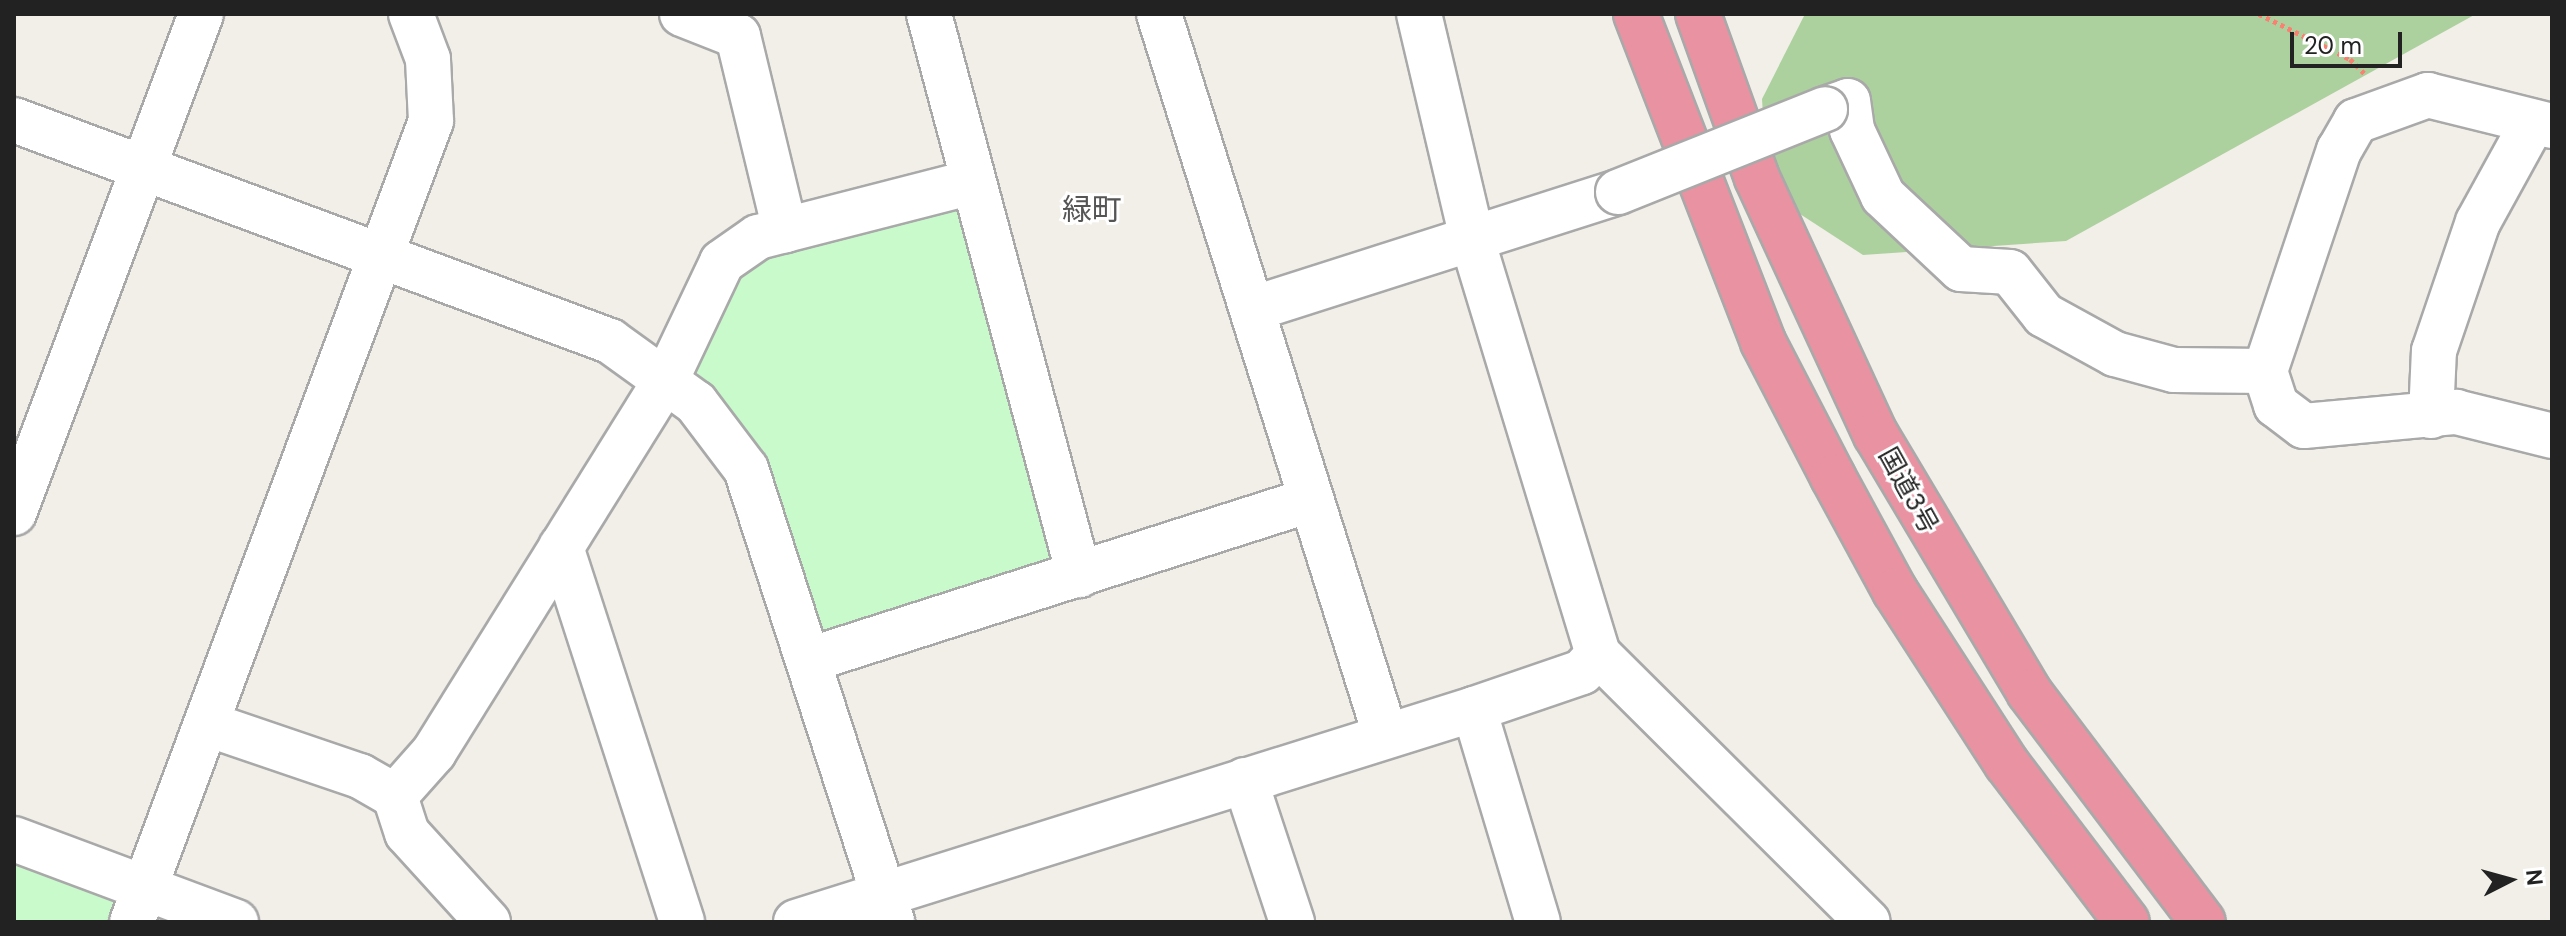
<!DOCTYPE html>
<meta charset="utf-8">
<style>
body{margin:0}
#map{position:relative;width:2566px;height:936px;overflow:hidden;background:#f2efe9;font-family:"DM Sans","Noto Sans JP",sans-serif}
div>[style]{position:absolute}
.forest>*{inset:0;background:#add19e}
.park>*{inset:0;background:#c8facc}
.path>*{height:5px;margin-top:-2.5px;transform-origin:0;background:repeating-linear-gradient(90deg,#fa8072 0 4px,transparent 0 8px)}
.roads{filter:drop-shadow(2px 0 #a9a9a9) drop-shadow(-2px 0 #a9a9a9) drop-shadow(0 2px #a9a9a9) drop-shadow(0 -2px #a9a9a9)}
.minor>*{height:44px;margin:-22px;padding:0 22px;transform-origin:22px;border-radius:22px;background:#fff}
.highway>*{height:44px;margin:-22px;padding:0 22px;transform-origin:22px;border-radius:22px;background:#e892a2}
.bridges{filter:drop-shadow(2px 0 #a9a9a9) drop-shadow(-2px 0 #a9a9a9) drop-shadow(0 2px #a9a9a9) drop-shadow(0 -2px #a9a9a9)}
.minor-bridge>*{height:44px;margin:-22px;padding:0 22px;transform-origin:22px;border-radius:22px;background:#fff}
span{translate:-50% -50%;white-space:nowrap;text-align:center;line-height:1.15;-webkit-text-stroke:6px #fff;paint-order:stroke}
.street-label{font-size:26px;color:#222}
.quarter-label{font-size:30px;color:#555}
.frame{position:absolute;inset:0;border:16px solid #222;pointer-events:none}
.north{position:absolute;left:2470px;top:840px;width:80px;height:80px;-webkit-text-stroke:6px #fff;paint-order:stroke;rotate:84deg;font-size:22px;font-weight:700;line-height:32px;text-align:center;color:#222}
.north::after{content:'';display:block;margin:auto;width:28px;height:36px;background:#222;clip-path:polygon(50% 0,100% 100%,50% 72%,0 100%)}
.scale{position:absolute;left:2290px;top:32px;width:112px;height:36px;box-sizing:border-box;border:4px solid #222;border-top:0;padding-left:10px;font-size:24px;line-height:28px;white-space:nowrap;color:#222;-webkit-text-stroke:6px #fff;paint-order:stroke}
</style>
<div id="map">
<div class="forest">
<div style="clip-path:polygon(1805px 14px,2476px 14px,2066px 241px,1863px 255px,1780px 201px,1766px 160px,1762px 99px)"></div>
</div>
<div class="park">
<div style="clip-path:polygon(964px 205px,1055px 552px,1046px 570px,830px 635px,817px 625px,693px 364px,751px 262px)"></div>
<div style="clip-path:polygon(14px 856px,113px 894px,114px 922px,14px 922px)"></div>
</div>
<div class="path">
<div style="left:2259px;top:14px;width:102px;rotate:26.3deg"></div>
<div style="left:2350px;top:59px;width:23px;rotate:45deg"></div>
</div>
<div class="roads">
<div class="minor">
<div style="left:682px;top:14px;width:60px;rotate:21.4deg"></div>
<div style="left:738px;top:36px;width:200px;rotate:76.4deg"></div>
<div style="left:929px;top:14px;width:581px;rotate:75.03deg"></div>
<div style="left:1159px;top:14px;width:755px;rotate:72.57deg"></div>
<div style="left:1825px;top:109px;width:24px;rotate:-19deg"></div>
<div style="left:1848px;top:101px;width:29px;rotate:82deg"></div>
<div style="left:1852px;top:130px;width:73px;rotate:64.8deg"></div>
<div style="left:1883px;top:196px;width:107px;rotate:43.1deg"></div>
<div style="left:1961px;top:269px;width:49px;rotate:3.5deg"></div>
<div style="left:2010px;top:272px;width:55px;rotate:51.7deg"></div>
<div style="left:2044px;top:315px;width:81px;rotate:28.8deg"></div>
<div style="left:2115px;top:354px;width:61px;rotate:15.2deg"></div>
<div style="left:2174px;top:370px;width:91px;rotate:0.6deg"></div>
<div style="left:14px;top:120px;width:636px;rotate:20.35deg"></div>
<div style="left:610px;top:341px;width:106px;rotate:35.8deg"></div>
<div style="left:696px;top:403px;width:83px;rotate:52.9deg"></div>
<div style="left:746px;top:469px;width:476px;rotate:72.1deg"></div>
<div style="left:2552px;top:126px;width:128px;rotate:-166deg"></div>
<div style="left:2428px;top:95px;width:77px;rotate:160.1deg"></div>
<div style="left:2356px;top:121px;width:34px;rotate:120deg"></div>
<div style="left:2339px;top:150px;width:233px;rotate:108.5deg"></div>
<div style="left:2265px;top:371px;width:36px;rotate:72deg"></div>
<div style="left:2276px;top:405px;width:35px;rotate:37deg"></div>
<div style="left:2304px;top:426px;width:153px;rotate:-5.3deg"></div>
<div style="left:2456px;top:412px;width:99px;rotate:14deg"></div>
<div style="left:1252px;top:309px;width:384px;rotate:-17.7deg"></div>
<div style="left:2431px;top:416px;width:65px;rotate:-87.4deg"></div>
<div style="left:2434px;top:351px;width:136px;rotate:-71.2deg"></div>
<div style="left:2478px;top:222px;width:114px;rotate:-61.2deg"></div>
<div style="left:14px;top:513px;width:533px;rotate:-69.46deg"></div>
<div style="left:561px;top:547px;width:394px;rotate:72.1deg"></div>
<div style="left:1598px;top:654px;width:380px;rotate:44.8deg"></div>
<div style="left:812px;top:659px;width:523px;rotate:-17.71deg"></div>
<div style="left:1474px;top:709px;width:222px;rotate:73.3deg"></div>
<div style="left:207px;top:724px;width:162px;rotate:18.8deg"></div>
<div style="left:360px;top:776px;width:40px;rotate:29.7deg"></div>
<div style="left:1245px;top:780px;width:150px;rotate:71.7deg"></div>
<div style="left:14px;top:839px;width:237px;rotate:20.5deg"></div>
<div style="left:132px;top:922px;width:855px;rotate:-69.53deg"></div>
<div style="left:431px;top:121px;width:62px;rotate:-92.8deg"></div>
<div style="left:428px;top:59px;width:48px;rotate:-110.7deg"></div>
<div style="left:488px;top:922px;width:120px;rotate:-132.3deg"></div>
<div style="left:407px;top:833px;width:39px;rotate:-108deg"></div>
<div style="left:395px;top:796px;width:59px;rotate:-48.4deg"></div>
<div style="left:434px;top:752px;width:441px;rotate:-58.1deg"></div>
<div style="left:667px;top:378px;width:128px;rotate:-64.6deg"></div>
<div style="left:722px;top:262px;width:44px;rotate:-34.8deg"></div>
<div style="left:758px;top:237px;width:221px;rotate:-14.4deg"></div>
<div style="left:796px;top:922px;width:711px;rotate:-17.44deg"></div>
<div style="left:1474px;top:709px;width:114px;rotate:-18.9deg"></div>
<div style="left:1582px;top:672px;width:24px;rotate:-48deg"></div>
<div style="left:1598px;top:654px;width:435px;rotate:-106.9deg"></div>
<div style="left:1472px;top:238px;width:230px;rotate:-103.3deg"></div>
</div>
<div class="highway">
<div style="left:1636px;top:14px;width:352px;rotate:68.8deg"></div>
<div style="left:1763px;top:342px;width:152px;rotate:62.6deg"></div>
<div style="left:1833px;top:477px;width:130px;rotate:61.5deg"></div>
<div style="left:1895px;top:591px;width:206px;rotate:57.1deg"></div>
<div style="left:2007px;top:764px;width:198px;rotate:52.8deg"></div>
<div style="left:1698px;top:14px;width:174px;rotate:70.2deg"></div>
<div style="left:1757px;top:178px;width:283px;rotate:65.2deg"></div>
<div style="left:1876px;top:435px;width:299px;rotate:59.2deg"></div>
<div style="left:2029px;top:692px;width:288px;rotate:52.9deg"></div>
</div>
</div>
<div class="bridges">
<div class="minor-bridge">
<div style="left:1618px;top:192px;width:223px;rotate:-21.8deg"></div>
</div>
</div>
<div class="street-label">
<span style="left:1908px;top:491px;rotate:61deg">国道3号</span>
</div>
<div class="quarter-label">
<span style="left:1092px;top:210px">緑町</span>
</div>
<div class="frame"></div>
<div class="north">N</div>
<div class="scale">20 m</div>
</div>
